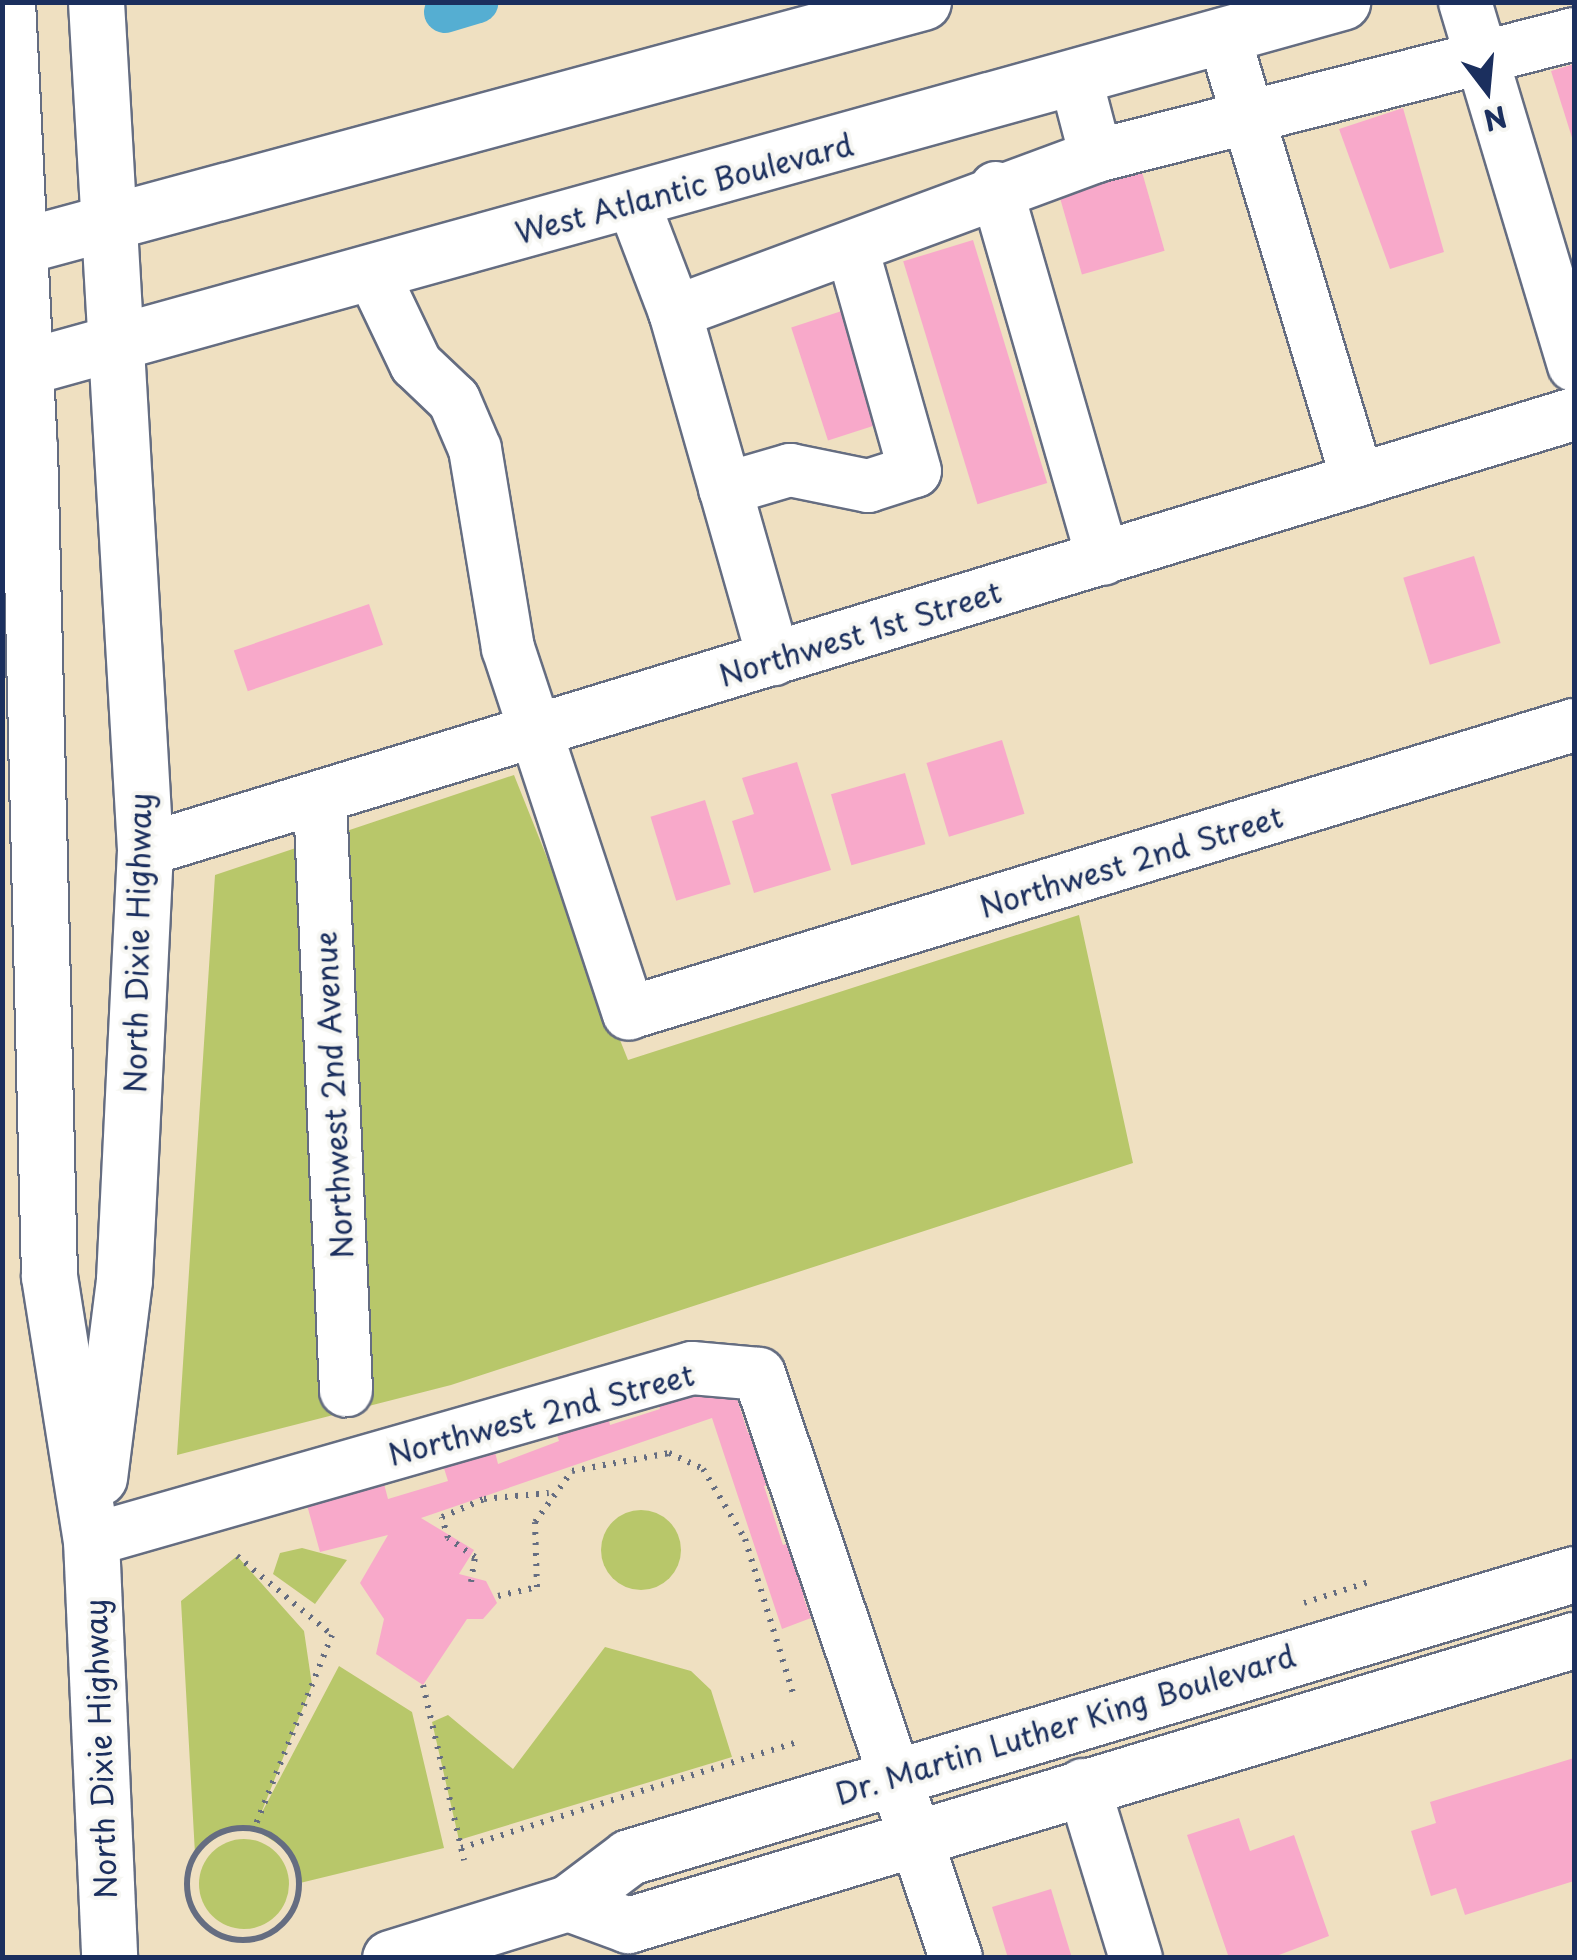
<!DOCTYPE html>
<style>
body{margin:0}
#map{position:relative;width:1577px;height:1960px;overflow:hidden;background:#efe0c1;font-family:"Playpen Sans",sans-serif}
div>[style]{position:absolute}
.green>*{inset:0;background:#b8c76a}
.round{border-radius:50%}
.canal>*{height:42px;margin:-21px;padding:0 21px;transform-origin:21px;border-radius:21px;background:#55aed2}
.building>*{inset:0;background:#f8a9ca;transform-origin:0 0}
.path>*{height:6px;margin-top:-3px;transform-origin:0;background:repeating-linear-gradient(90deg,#656d81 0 2.5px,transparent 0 10.5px)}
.path>.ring{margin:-3px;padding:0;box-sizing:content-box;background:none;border:6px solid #656d81;border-radius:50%}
.roads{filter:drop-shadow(2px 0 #656d81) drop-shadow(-2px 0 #656d81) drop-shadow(0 2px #656d81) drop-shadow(0 -2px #656d81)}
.minor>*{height:52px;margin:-26px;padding:0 26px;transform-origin:26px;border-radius:26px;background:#fff}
.major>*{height:55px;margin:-27.5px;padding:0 27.5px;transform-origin:27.5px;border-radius:27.5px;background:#fff}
span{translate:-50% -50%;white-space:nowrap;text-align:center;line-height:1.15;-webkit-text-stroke:8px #f6f6f2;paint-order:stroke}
.street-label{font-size:30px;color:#1b2f5e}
.frame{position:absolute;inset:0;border:5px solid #1b2f5e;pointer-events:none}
.north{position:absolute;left:1437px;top:40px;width:100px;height:100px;-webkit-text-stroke:8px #f6f6f2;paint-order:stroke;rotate:164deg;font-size:28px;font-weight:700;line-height:40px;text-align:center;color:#1b2f5e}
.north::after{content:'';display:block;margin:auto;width:35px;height:45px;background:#1b2f5e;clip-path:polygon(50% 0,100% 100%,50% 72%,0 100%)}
</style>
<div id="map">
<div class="green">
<div style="clip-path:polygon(514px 775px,628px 1060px,1079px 915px,1133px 1163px,451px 1385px,177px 1455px,215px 875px)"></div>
<div class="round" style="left:601px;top:1510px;width:80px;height:80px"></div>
<div style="clip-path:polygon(302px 1548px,347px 1560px,315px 1604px,273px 1574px,280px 1553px)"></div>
<div style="clip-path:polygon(237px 1556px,304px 1631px,312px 1685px,260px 1816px,339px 1666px,412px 1712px,444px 1848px,300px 1883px,288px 1850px,254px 1829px,226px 1830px,195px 1854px,181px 1601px)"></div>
<div style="clip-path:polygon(605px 1647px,691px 1671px,711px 1690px,732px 1757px,459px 1840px,432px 1722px,448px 1715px,513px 1769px)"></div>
<div class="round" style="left:199px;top:1839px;width:90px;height:90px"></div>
</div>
<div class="canal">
<div style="left:445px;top:12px;width:34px;rotate:-17deg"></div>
</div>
<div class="building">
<div style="clip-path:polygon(1574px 64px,1574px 144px,1551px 71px)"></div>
<div style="clip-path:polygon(1403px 108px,1444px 252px,1390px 269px,1339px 129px)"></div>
<div style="left:1142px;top:172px;width:82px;height:86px;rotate:74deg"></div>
<div style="left:973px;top:240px;width:254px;height:73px;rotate:73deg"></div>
<div style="left:854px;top:307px;width:119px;height:66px;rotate:72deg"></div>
<div style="left:1474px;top:556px;width:91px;height:74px;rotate:73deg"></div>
<div style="left:369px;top:604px;width:43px;height:143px;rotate:71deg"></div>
<div style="left:1002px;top:740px;width:77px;height:79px;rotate:73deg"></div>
<div style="clip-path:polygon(797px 762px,831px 870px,754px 893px,732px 821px,754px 814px,742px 778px)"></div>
<div style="left:905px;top:773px;width:74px;height:77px;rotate:74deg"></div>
<div style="left:705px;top:800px;width:88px;height:57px;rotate:73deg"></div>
<div style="clip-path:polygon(652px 1381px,732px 1383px,748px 1433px,771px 1426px,787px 1478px,764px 1486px,783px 1545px,816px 1535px,821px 1590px,803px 1596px,811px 1618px,782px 1629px,712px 1418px,421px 1518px,474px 1550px,459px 1574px,486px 1581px,497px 1603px,483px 1619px,467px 1619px,423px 1685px,376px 1654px,384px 1619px,360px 1583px,388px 1535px,320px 1552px,307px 1505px,383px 1480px,388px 1499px,448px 1481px,443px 1465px,494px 1448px,498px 1464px,559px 1441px,550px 1415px,607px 1411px,610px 1425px,660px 1409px)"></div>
<div style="clip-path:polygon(1574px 1758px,1574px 1881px,1465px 1915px,1456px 1888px,1431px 1896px,1411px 1831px,1436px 1823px,1430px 1802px)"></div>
<div style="clip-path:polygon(1239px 1818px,1250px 1851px,1294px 1835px,1329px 1936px,1271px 1958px,1229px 1958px,1187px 1835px)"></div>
<div style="clip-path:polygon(1051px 1889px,1072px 1958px,1008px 1958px,992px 1907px)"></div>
</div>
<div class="path">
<div style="left:237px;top:1556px;width:124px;rotate:39.7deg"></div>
<div style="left:332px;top:1635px;width:209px;rotate:111.9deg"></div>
<div style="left:471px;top:1582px;width:25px;rotate:-81deg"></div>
<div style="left:475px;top:1557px;width:33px;rotate:-145deg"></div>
<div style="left:448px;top:1538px;width:22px;rotate:-106deg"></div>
<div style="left:442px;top:1517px;width:46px;rotate:-23.2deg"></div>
<div style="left:484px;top:1499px;width:65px;rotate:-5.3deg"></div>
<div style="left:498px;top:1596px;width:40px;rotate:-13deg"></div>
<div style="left:537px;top:1587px;width:65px;rotate:-91.8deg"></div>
<div style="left:535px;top:1522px;width:63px;rotate:-54deg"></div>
<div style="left:572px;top:1471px;width:99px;rotate:-10.5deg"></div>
<div style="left:669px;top:1453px;width:38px;rotate:25deg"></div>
<div style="left:703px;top:1469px;width:82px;rotate:59deg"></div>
<div style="left:745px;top:1539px;width:161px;rotate:72.7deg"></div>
<div style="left:1304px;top:1603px;width:71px;rotate:-17.9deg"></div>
<div style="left:423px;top:1685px;width:180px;rotate:76.8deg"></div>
<div class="ring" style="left:187px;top:1828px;width:106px;height:106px"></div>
<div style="left:461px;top:1848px;width:355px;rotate:-17.5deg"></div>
</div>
<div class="roads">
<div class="minor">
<div style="left:1465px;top:2px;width:379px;rotate:73.3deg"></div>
<div style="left:1224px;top:37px;width:463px;rotate:73.2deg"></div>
<div style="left:1076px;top:80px;width:79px;rotate:75.3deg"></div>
<div style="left:996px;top:188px;width:386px;rotate:73.9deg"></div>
<div style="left:633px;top:202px;width:118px;rotate:69.1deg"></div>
<div style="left:675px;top:312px;width:361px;rotate:74.1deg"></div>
<div style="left:373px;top:274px;width:100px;rotate:64.5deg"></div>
<div style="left:416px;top:364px;width:52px;rotate:43.5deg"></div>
<div style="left:454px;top:400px;width:53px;rotate:66.8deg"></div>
<div style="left:475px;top:449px;width:202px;rotate:80.6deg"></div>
<div style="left:508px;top:648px;width:385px;rotate:71.7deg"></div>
<div style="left:629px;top:1013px;width:988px;rotate:-16.95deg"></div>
<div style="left:675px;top:312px;width:449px;rotate:-20.3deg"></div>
<div style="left:1096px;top:156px;width:493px;rotate:-14.3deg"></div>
<div style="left:725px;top:489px;width:68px;rotate:-16.3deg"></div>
<div style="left:790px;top:470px;width:80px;rotate:11.6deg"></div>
<div style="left:868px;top:486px;width:49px;rotate:-17.7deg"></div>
<div style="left:915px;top:471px;width:232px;rotate:-105.8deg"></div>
<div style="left:320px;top:800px;width:591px;rotate:87.48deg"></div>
<div style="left:145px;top:850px;width:1494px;rotate:-16.97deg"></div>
<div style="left:91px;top:1540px;width:625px;rotate:-15.97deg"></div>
<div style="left:692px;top:1368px;width:67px;rotate:5.1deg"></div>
<div style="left:759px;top:1374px;width:616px;rotate:71.36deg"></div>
<div style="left:1083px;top:1785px;width:181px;rotate:73deg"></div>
</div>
<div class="major">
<div style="left:7px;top:2px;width:445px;rotate:87.2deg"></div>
<div style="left:29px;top:446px;width:830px;rotate:88.62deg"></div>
<div style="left:49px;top:1276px;width:267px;rotate:81deg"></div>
<div style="left:91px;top:1540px;width:418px;rotate:87.5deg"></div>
<div style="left:96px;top:2px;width:849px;rotate:86.69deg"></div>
<div style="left:145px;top:850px;width:431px;rotate:92.8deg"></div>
<div style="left:124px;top:1280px;width:199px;rotate:97.2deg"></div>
<div style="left:2px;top:251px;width:954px;rotate:-15.13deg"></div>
<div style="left:2px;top:374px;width:1391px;rotate:-15.52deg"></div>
<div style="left:568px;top:1903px;width:64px;rotate:20.1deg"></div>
<div style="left:628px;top:1925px;width:988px;rotate:-16.77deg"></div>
<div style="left:390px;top:1958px;width:186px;rotate:-17.2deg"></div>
<div style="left:568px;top:1903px;width:76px;rotate:-37deg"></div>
<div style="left:629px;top:1857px;width:986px;rotate:-16.67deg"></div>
</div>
</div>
<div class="street-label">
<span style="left:684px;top:188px;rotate:-15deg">West Atlantic Boulevard</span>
<span style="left:860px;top:633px;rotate:-17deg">Northwest 1st Street</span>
<span style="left:1131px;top:861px;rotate:-17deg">Northwest 2nd Street</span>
<span style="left:137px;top:943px;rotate:-89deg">North Dixie Highway</span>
<span style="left:333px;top:1095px;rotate:-93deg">Northwest 2nd Avenue</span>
<span style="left:541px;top:1414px;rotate:-15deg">Northwest 2nd Street</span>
<span style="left:1065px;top:1724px;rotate:-17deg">Dr. Martin Luther King Boulevard</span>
<span style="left:100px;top:1749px;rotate:-92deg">North Dixie Highway</span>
</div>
<div class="frame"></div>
<div class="north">N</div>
</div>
